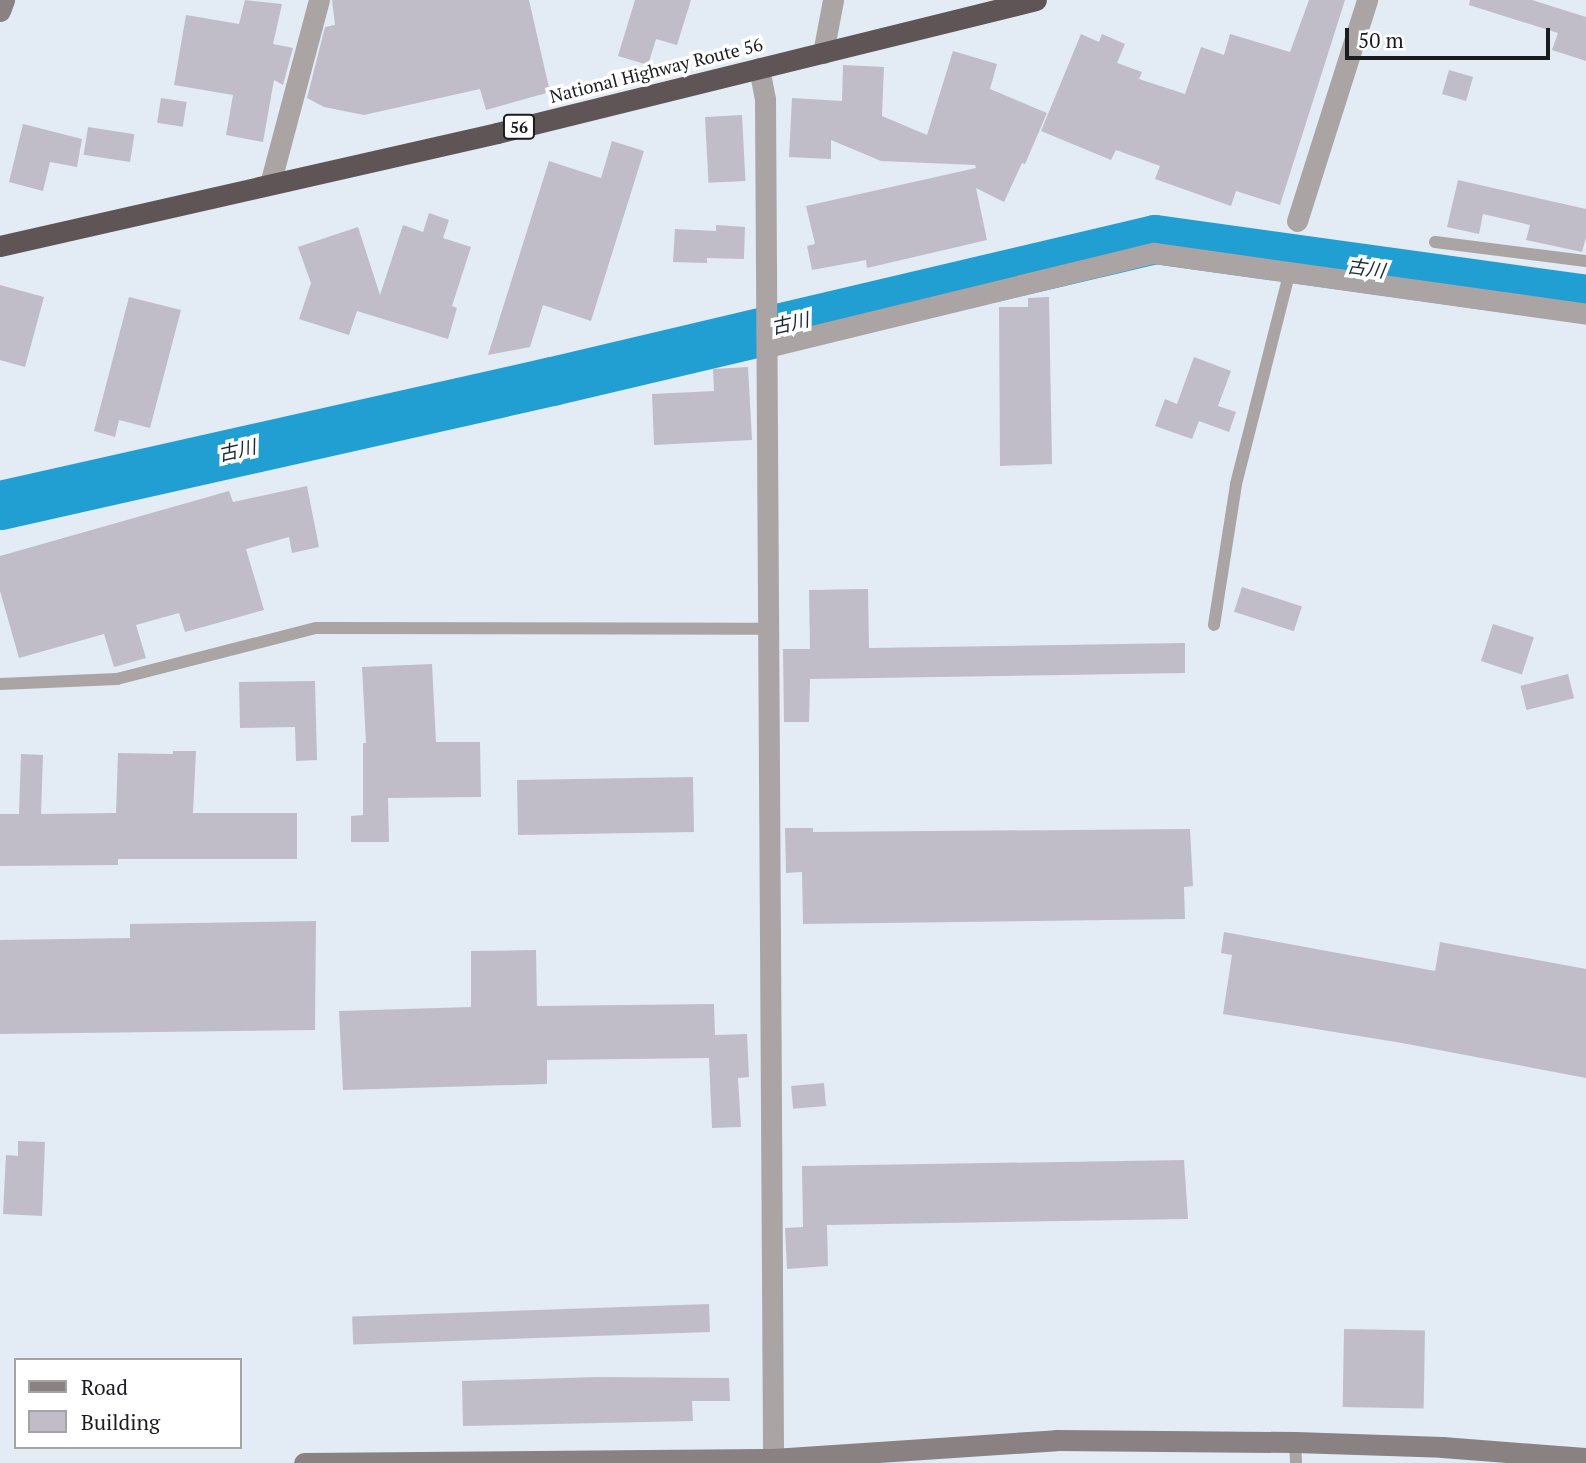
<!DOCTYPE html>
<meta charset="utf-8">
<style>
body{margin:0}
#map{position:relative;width:1586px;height:1463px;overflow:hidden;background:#e3ebf5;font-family:"PT Serif","Noto Sans JP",serif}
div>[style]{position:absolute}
.river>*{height:49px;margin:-24.5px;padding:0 24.5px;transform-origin:24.5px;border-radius:24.5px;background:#229fd2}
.building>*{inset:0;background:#c0bdc9;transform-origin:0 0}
.lane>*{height:12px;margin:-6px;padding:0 6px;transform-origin:6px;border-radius:6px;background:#aaa4a4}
.street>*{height:21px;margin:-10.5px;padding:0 10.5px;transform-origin:10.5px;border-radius:10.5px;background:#aaa4a4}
.secondary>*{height:21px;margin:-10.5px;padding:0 10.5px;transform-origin:10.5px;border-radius:10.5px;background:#8a8182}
.highway>*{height:21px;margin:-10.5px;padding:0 10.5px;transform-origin:10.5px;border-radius:10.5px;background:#605556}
span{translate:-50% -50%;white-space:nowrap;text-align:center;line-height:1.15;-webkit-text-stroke:7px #fff;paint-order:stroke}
.shield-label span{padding:2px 5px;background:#fff;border:2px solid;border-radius:5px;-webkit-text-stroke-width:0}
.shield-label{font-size:16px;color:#1a1c20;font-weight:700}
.street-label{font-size:18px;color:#1a1c20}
.water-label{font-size:19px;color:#192c36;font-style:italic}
.legend{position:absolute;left:14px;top:1358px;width:228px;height:91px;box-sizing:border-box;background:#fff;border:2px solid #a3a4a6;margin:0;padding:9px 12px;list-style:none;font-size:21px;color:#1a1c20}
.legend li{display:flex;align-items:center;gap:14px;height:35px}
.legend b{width:35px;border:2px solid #a3a4a6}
.scale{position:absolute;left:1345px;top:28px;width:205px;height:32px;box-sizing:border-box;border:4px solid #1a1c20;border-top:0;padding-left:9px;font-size:21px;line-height:24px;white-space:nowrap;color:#1a1c20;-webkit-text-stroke:5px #fff;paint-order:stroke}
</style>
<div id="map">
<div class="river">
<div style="left:0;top:505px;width:566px;rotate:-12.66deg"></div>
<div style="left:552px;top:381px;width:619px;rotate:-13.25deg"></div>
<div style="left:1155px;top:239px;width:435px;rotate:7.9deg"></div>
</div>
<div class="building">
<div style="clip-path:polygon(245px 0,282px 4px,273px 44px,293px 48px,283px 85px,274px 80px,263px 142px,226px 135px,233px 95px,174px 85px,186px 15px,239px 24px)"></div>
<div style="clip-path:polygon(332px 0,529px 0,550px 92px,486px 110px,480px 89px,364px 115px,324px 107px,307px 98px,325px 27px,335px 25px)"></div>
<div style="clip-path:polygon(635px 0,691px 0,677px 45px,656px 39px,648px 65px,618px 56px)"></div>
<div style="clip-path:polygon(1309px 0,1345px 0,1280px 205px,1236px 191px,1231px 206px,1155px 179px,1160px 166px,1116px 150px,1111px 160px,1041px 131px,1081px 34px,1099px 42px,1102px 34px,1125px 44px,1117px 63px,1142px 72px,1139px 79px,1185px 94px,1201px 47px,1224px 55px,1230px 34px,1290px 52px)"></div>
<div style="clip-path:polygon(1470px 0,1532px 0,1586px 17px,1586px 61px,1552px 50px,1558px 33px,1469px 5px)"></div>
<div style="clip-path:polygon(953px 51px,997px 64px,990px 89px,1047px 113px,1025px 164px,1022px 163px,1004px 202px,976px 188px,987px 240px,867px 268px,866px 260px,812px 270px,807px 246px,815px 244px,806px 206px,976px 168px,975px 165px,881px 161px,831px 140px,831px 159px,789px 157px,792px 98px,842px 101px,843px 65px,884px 67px,882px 116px,927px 135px)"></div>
<div style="left:1449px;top:70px;width:25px;height:25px;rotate:16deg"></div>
<div style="left:161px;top:98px;width:26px;height:25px;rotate:9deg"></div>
<div style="left:742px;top:115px;width:66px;height:37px;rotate:87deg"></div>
<div style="clip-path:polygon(23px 124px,82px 139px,77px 167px,50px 162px,43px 191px,9px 182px)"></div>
<div style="left:88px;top:127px;width:47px;height:28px;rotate:9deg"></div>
<div style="clip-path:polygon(612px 141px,644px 151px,591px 321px,543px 305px,530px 347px,488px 355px,549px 161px,601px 178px)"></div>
<div style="clip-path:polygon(1458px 180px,1586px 209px,1586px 237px,1582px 252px,1526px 240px,1530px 225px,1483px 214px,1479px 234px,1447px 227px)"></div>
<div style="clip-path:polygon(429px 213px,449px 220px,443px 238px,471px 247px,452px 306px,457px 308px,448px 339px,357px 311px,349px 335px,299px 319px,311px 283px,298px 247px,358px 227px,380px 295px,403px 225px,423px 232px)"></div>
<div style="clip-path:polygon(716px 225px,745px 227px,744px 259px,707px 258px,707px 263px,673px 262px,675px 229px,716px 231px)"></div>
<div style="clip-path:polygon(0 285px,44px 297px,25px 367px,0 360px)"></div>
<div style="clip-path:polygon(129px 297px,181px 310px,150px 428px,119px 420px,115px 437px,94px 431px)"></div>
<div style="clip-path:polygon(1049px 297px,1052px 464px,1000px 466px,999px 307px,1028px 307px,1028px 298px)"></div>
<div style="clip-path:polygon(1194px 357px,1231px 371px,1218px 406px,1236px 412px,1229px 432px,1199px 421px,1192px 439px,1155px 426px,1165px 399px,1177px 404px)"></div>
<div style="clip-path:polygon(748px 367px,752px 440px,654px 445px,652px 394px,714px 391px,713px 369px)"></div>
<div style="clip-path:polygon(307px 486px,319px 547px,292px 553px,289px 537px,246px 549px,264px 610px,185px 632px,179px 613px,136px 625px,146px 658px,114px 667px,104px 634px,19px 658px,0 591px,0 556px,229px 491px,233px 502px)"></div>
<div style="left:1242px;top:587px;width:63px;height:26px;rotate:18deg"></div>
<div style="clip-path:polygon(868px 589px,869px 648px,1185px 643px,1185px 673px,810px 679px,809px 722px,784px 722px,783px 649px,810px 649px,809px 590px)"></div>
<div style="left:1493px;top:624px;width:43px;height:39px;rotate:18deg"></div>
<div style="clip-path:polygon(432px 664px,436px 742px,480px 742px,481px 797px,388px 798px,389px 842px,351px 842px,351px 816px,363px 815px,363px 743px,366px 743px,362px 667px)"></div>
<div style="left:1568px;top:674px;width:25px;height:49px;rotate:76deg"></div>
<div style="clip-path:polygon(315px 681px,317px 760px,296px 761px,295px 727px,240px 728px,239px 682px)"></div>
<div style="clip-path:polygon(173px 751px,196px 751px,193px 813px,297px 813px,297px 859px,118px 859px,118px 865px,0 866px,0 814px,19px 814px,21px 754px,43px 755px,41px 814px,116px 813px,118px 753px,173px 754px)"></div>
<div style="left:693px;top:777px;width:55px;height:176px;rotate:89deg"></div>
<div style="clip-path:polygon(785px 828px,813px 828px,813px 832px,1190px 829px,1193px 886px,1184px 887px,1185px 919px,803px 924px,802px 872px,786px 873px)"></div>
<div style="clip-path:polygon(316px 921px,315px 1030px,0 1034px,0 940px,130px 938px,130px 924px)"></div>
<div style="clip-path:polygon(1224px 932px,1435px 971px,1440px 942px,1586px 969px,1586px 1078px,1402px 1043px,1223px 1014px,1232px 955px,1221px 953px)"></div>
<div style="clip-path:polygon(536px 950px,537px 1006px,714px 1004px,715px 1035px,747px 1034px,749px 1077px,738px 1078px,741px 1127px,712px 1128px,709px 1058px,547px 1060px,547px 1084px,343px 1090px,339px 1011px,471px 1007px,471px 951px)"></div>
<div style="left:824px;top:1083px;width:23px;height:33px;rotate:85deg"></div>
<div style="clip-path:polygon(18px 1141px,45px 1142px,42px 1216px,3px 1214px,6px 1155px,18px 1156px)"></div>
<div style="clip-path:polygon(1184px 1160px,1188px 1219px,827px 1225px,828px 1266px,787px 1269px,785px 1228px,803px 1227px,802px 1166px)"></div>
<div style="left:709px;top:1304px;width:28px;height:357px;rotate:88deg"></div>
<div style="left:1344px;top:1329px;width:81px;height:78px;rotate:1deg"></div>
<div style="clip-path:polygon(597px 1377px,729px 1378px,730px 1401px,692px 1401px,693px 1421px,463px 1426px,462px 1381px)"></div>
</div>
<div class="lane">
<div style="left:1435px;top:242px;width:152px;rotate:7.2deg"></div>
<div style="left:1214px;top:625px;width:143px;rotate:-81.1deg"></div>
<div style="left:1236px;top:484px;width:217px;rotate:-75.8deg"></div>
<div style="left:0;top:684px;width:117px;rotate:-2.4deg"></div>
<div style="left:117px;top:679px;width:205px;rotate:-14.4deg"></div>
<div style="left:316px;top:628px;width:452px;rotate:0.1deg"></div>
<div style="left:1295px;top:1442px;width:21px;rotate:87deg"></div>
</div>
<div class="street">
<div style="left:823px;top:53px;width:54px;rotate:-79.3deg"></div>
<div style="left:759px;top:68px;width:32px;rotate:79deg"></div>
<div style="left:765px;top:99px;width:1364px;rotate:89.66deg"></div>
<div style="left:270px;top:184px;width:190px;rotate:-75.1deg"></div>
<div style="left:1297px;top:221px;width:232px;rotate:-72.4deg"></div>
<div style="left:767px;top:347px;width:398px;rotate:-13.7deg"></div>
<div style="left:1154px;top:253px;width:436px;rotate:8deg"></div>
</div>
<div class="secondary">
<div style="left:0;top:11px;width:12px;rotate:-70deg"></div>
<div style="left:304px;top:1463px;width:469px;rotate:-0.5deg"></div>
<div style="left:773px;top:1459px;width:284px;rotate:-3.8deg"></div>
<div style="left:1056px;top:1440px;width:239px;rotate:0.5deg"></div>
<div style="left:1295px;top:1442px;width:147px;rotate:1.9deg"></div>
<div style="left:1442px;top:1447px;width:144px;rotate:4.4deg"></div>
</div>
<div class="highway">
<div style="left:0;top:246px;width:510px;rotate:-12.81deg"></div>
<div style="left:497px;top:133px;width:555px;rotate:-13.86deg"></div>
</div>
<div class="shield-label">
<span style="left:519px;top:127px">56</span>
</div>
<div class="street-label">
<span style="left:656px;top:70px;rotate:-14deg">National Highway Route 56</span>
</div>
<div class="water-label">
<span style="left:1366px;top:268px;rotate:8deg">古川</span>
<span style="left:790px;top:323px;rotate:-13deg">古川</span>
<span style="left:237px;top:450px;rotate:-13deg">古川</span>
</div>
<ul class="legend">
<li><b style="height:9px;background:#8a8182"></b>Road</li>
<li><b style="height:19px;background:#c0bdc9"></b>Building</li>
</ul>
<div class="scale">50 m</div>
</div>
